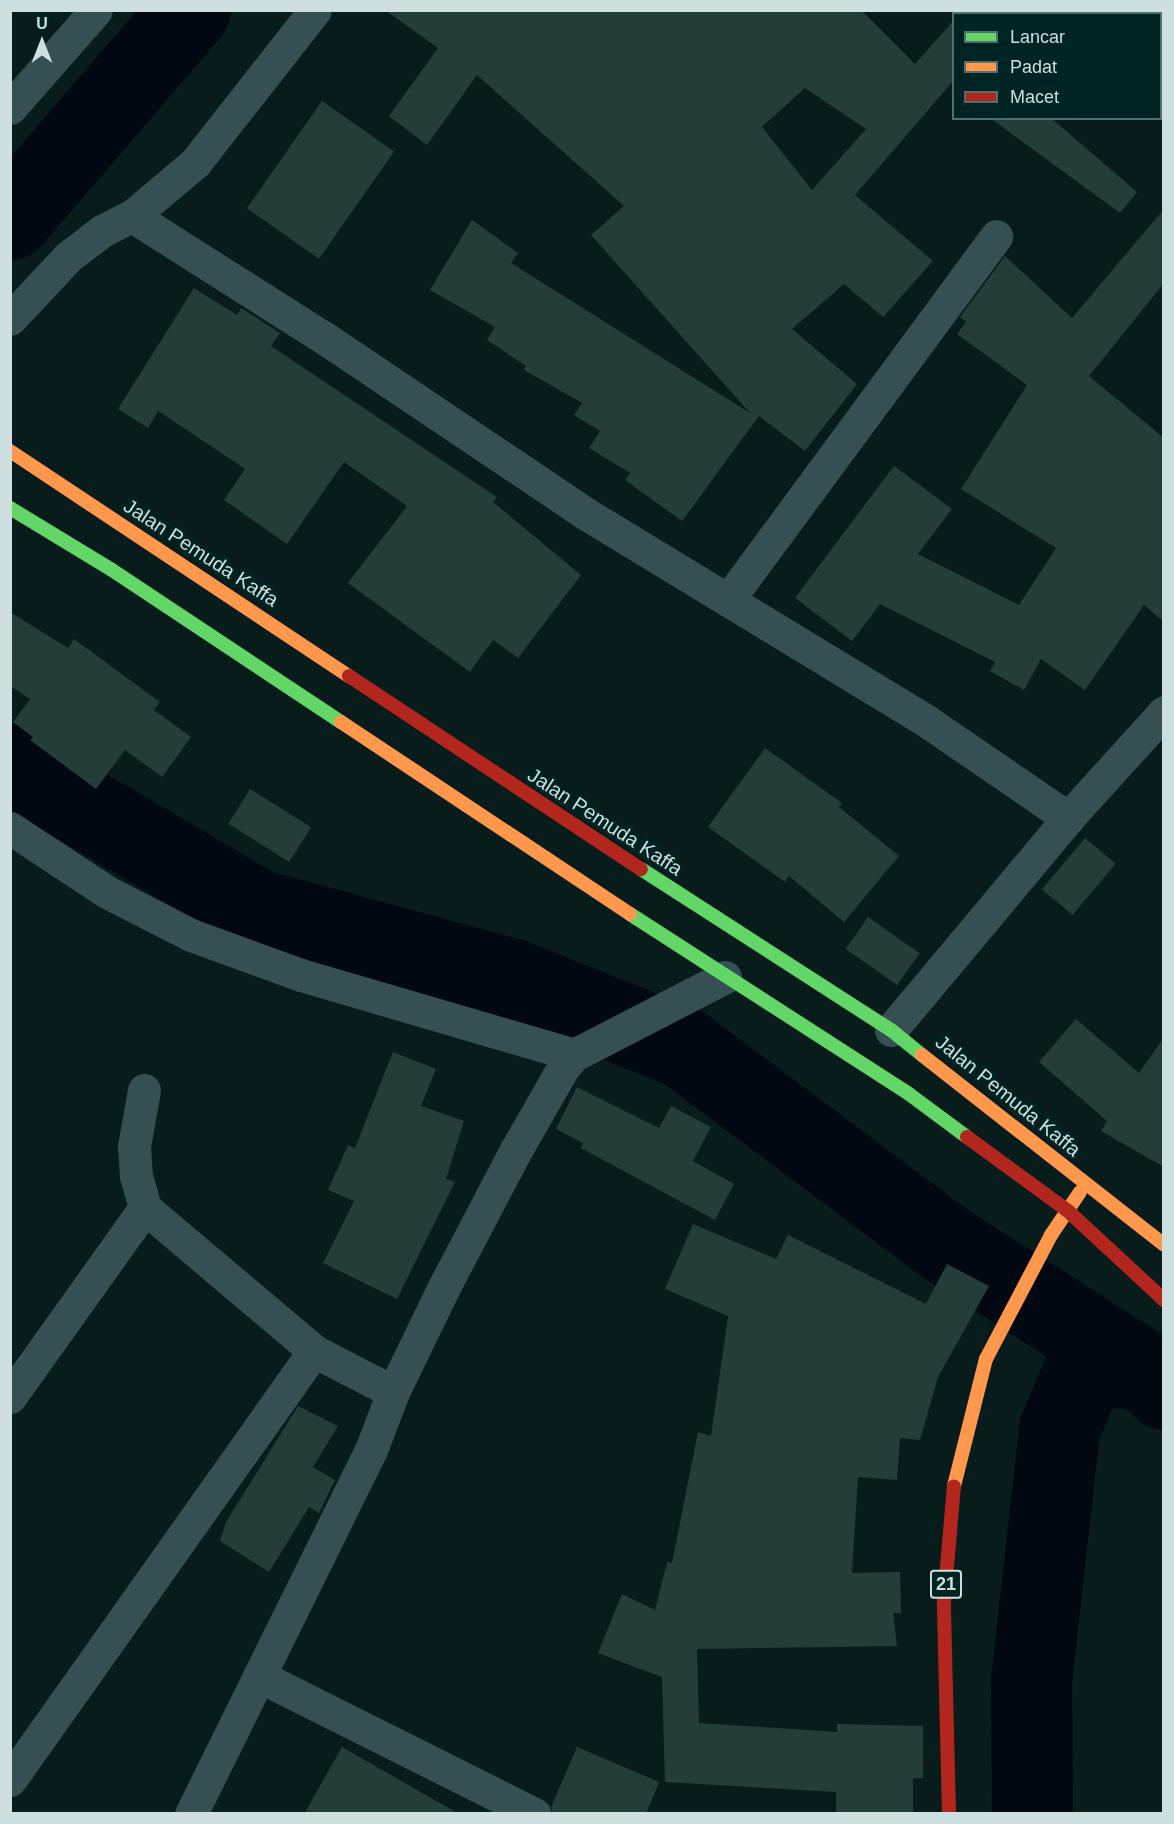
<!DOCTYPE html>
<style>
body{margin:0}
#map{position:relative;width:1174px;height:1824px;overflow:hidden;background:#081c1b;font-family:Arial,sans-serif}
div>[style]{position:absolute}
.river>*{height:81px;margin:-40.5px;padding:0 40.5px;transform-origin:40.5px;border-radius:40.5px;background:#010811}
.building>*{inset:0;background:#253d39;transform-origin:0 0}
.street>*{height:33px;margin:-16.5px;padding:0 16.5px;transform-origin:16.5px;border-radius:16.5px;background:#364f52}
.fast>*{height:14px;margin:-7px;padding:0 7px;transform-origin:7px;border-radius:7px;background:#63d668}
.slow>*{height:14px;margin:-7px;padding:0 7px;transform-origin:7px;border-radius:7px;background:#ff974d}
.jam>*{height:14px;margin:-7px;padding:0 7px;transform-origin:7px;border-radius:7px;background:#b3261e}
span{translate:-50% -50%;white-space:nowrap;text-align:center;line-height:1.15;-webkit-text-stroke:6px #002423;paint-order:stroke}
.shield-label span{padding:2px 4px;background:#002423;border:2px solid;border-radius:4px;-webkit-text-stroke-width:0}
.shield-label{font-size:18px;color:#cddfde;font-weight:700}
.street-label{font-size:20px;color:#cddfde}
.frame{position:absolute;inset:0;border:12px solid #cddfde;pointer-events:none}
.legend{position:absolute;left:952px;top:12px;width:210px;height:108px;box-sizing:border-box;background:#002423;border:2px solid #526f6e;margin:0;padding:8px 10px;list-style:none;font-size:18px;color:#cddfde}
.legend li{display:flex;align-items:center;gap:12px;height:30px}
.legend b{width:30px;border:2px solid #526f6e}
.north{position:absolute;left:12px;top:12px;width:60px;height:60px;-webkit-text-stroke:4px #002423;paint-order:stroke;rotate:0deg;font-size:16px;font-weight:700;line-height:24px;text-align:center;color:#cddfde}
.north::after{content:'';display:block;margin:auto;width:21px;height:27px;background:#cddfde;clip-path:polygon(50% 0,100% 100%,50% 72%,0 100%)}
</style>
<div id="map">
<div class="river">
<div style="left:10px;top:219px;width:276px;rotate:-49.3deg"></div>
<div style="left:10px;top:764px;width:286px;rotate:30.5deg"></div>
<div style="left:256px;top:909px;width:269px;rotate:15.3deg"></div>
<div style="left:515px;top:980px;width:182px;rotate:21.9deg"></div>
<div style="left:684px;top:1048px;width:327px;rotate:36.8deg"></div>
<div style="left:946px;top:1244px;width:230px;rotate:32.6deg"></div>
<div style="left:1140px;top:1368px;width:32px;rotate:41deg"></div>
<div style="left:1032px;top:1814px;width:134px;rotate:-90.4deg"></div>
<div style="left:1031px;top:1680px;width:253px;rotate:-83.6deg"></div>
<div style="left:1059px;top:1429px;width:67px;rotate:-67.2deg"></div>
<div style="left:1085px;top:1367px;width:55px;rotate:1deg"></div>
</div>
<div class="building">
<div style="clip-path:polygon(evenodd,385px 10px,861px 10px,915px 64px,954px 20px,954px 80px,855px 195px,933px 261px,883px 317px,844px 284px,792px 329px,857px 384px,805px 451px,759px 416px,682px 521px,625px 480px,630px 473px,589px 448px,600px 431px,574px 415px,582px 403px,524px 370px,526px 366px,487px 340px,495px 327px,430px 290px,472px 220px,518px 253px,511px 263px,750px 413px,591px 235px,624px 206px,477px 75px,427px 145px,389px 116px,438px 48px,385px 10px,805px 88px,866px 129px,812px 190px,762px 127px,805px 88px)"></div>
<div style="left:322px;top:101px;width:88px;height:131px;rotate:35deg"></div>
<div style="clip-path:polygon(990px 118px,1051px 118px,1137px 192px,1120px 213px)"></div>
<div style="clip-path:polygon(1164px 209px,1164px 283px,1089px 376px,1164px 438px,1164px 622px,1144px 605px,1085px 690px,1041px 659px,1024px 690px,990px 671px,995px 662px,880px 604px,852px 641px,795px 598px,894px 466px,952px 509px,918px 554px,1019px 605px,1056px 548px,961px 489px,1027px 385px,957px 334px,966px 322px,960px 317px,1005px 256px,1072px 318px)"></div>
<div style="clip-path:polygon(194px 288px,237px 315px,241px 308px,280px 333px,271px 346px,497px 497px,493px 502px,581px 575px,518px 658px,493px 640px,470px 672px,348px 583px,407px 506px,344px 462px,287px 544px,224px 500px,245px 469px,158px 411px,148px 428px,118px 409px)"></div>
<div style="clip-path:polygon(10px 612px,68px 648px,74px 639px,160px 702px,154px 710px,191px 737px,162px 777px,125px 750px,96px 789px,30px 740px,33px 737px,13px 722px,30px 699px,10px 686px)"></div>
<div style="clip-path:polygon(765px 748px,842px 803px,839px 807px,899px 856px,844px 922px,789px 876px,785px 882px,708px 827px)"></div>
<div style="left:250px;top:789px;width:72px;height:41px;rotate:32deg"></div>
<div style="left:1085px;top:838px;width:40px;height:67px;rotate:40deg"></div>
<div style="left:868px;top:917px;width:63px;height:39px;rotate:35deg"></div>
<div style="clip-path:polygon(1076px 1019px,1139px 1073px,1164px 1037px,1164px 1167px,1101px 1131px,1107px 1121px,1039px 1062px)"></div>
<div style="clip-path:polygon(393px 1052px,436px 1069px,421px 1106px,464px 1121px,446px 1179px,455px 1182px,397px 1299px,323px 1263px,354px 1201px,328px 1190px,348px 1145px,355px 1148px)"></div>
<div style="clip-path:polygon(577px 1087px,659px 1128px,671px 1106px,711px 1127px,693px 1161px,734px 1184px,715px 1220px,581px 1148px,583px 1143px,556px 1129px)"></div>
<div style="clip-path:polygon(693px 1224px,776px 1259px,788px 1235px,926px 1304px,947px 1264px,989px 1286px,938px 1377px,920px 1440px,900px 1438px,897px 1480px,858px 1477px,852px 1573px,900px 1572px,901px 1613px,893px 1613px,897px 1646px,697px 1649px,699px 1723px,837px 1732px,837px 1724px,923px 1726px,923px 1778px,913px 1778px,913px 1814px,836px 1814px,836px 1792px,665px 1782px,662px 1677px,598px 1653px,622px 1594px,655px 1610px,667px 1562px,672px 1563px,698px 1432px,711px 1436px,728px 1316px,665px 1289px)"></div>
<div style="clip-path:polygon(298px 1406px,338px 1426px,313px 1467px,335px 1480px,319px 1513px,309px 1507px,269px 1572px,220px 1541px,226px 1522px)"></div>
<div style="clip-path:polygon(342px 1747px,459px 1814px,304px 1814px)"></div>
<div style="clip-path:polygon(577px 1747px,659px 1782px,646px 1814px,553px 1814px,551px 1807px)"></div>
</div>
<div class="street">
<div style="left:10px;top:108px;width:130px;rotate:-48.7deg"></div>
<div style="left:132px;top:216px;width:226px;rotate:32.4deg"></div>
<div style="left:323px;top:337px;width:313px;rotate:33.9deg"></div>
<div style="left:583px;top:512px;width:404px;rotate:31.3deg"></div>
<div style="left:928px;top:722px;width:170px;rotate:34.4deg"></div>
<div style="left:10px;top:319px;width:85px;rotate:-46.9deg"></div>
<div style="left:68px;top:257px;width:43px;rotate:-37.4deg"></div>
<div style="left:102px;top:231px;width:34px;rotate:-27deg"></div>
<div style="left:132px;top:216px;width:82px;rotate:-40.1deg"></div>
<div style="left:195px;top:163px;width:194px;rotate:-51.9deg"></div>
<div style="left:728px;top:600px;width:452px;rotate:-53.6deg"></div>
<div style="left:10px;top:828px;width:116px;rotate:33.4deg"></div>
<div style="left:107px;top:892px;width:94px;rotate:27.1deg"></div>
<div style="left:191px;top:935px;width:117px;rotate:20deg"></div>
<div style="left:301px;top:975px;width:284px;rotate:16.3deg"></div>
<div style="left:574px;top:1055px;width:170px;rotate:-27.3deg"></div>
<div style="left:891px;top:1030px;width:276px;rotate:-50.1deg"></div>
<div style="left:1068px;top:818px;width:143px;rotate:-47.8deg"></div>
<div style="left:144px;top:1090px;width:58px;rotate:100deg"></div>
<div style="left:134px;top:1147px;width:29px;rotate:86deg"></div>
<div style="left:136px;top:1176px;width:33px;rotate:74deg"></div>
<div style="left:145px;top:1208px;width:221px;rotate:40.2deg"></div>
<div style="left:10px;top:1397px;width:232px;rotate:-54.5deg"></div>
<div style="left:259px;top:1676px;width:308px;rotate:26.6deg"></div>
<div style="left:10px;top:1780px;width:526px;rotate:-54.68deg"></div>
<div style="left:314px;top:1351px;width:89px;rotate:27.4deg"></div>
<div style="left:191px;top:1814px;width:406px;rotate:-63.7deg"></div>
<div style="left:371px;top:1450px;width:62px;rotate:-69.2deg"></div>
<div style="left:393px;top:1392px;width:117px;rotate:-64.1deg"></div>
<div style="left:444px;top:1287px;width:155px;rotate:-62.3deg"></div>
<div style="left:516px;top:1150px;width:95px;rotate:-60.2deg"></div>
<div style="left:563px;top:1068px;width:17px;rotate:-50deg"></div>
</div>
<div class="fast">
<div style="left:10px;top:508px;width:119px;rotate:31.3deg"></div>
<div style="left:112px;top:570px;width:275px;rotate:33.6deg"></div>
<div style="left:641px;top:869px;width:297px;rotate:32.8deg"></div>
<div style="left:891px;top:1030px;width:40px;rotate:39deg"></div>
<div style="left:630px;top:914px;width:332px;rotate:32.8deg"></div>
<div style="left:909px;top:1094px;width:72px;rotate:36.6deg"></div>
</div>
<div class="slow">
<div style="left:10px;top:451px;width:407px;rotate:33.6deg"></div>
<div style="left:341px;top:722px;width:347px;rotate:33.6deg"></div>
<div style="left:922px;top:1055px;width:308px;rotate:38.1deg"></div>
<div style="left:954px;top:1486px;width:131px;rotate:-75.9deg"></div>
<div style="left:986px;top:1359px;width:140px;rotate:-62.3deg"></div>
<div style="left:1051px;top:1235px;width:52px;rotate:-56deg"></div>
</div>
<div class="jam">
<div style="left:349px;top:676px;width:350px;rotate:33.5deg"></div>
<div style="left:967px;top:1137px;width:125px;rotate:36.2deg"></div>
<div style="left:1068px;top:1211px;width:131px;rotate:42.8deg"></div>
<div style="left:949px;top:1814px;width:212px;rotate:-91.4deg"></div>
<div style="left:944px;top:1602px;width:116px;rotate:-85.1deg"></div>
</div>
<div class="shield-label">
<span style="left:946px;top:1584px">21</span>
</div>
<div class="street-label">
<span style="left:201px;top:553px;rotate:33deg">Jalan Pemuda Kaffa</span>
<span style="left:605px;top:822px;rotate:33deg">Jalan Pemuda Kaffa</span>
<span style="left:1008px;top:1096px;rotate:39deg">Jalan Pemuda Kaffa</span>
</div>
<div class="frame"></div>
<ul class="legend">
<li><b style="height:8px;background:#63d668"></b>Lancar</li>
<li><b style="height:8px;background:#ff974d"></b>Padat</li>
<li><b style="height:8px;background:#b3261e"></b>Macet</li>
</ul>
<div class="north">U</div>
</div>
